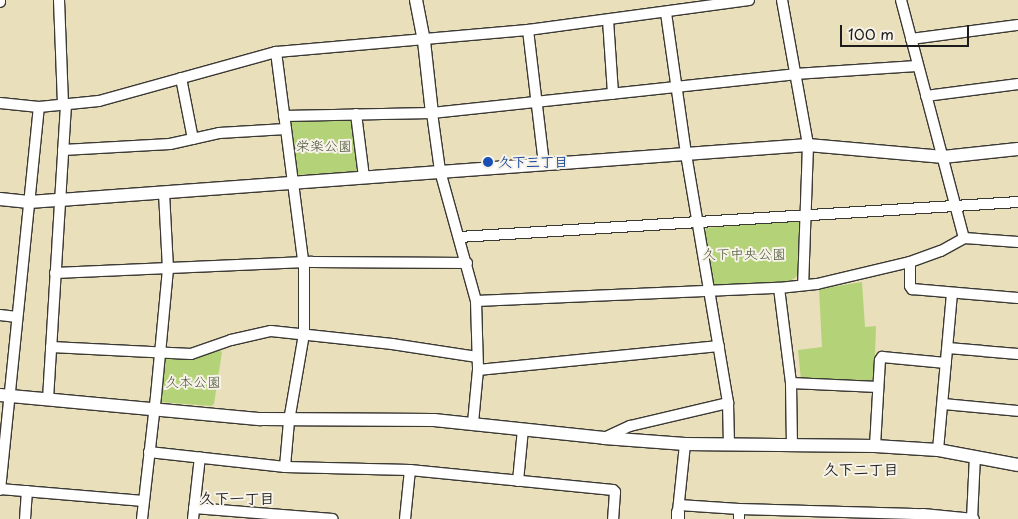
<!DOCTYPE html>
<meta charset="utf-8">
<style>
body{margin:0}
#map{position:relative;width:1018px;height:519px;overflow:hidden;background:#e9dfba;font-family:"Playpen Sans","Klee One",sans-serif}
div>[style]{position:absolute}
.green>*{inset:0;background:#b4d379}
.roads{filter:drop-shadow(1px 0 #3b3934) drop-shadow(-1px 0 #3b3934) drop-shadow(0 1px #3b3934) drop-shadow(0 -1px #3b3934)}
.minor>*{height:10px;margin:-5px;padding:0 5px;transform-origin:5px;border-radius:5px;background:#fff}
.tertiary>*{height:12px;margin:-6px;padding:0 6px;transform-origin:6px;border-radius:6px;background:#fff}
.dots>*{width:14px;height:14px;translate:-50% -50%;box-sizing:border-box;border:2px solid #f7f3e8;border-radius:50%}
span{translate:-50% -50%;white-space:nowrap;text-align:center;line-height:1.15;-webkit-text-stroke:4px #f7f3e8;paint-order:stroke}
.park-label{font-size:14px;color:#4a5338}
.transit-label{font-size:14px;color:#164399;font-weight:700}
.left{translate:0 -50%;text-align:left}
.neighbourhood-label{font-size:15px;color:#1c1c1c;font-weight:700}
.scale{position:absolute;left:840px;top:25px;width:129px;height:22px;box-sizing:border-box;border:2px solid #1c1c1c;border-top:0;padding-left:6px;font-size:15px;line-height:18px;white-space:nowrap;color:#1c1c1c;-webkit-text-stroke:4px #f7f3e8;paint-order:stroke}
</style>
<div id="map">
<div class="green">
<div style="clip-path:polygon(351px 118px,353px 121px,360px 167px,357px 171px,299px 175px,296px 172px,290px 124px,293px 120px)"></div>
<div style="clip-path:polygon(798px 221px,799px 223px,798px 274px,795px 278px,787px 282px,717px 286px,712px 283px,705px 231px,706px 228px)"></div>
<div style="clip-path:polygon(862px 282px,865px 327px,876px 326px,874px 384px,801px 380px,798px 350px,822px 347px,819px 289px)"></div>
<div style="clip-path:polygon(219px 350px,222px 352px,214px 404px,211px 406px,160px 402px,161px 359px,198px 357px)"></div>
</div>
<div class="roads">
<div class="minor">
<div style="left:59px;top:0;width:105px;rotate:87.8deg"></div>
<div style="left:782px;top:0;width:147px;rotate:79.8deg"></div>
<div style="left:808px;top:145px;width:140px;rotate:92deg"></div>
<div style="left:901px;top:0;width:246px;rotate:75.2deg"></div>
<div style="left:0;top:2px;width:2px;rotate:-90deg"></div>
<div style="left:666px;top:13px;width:142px;rotate:81.9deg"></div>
<div style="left:686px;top:154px;width:253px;rotate:80.4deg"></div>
<div style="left:728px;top:403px;width:42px;rotate:88.6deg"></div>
<div style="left:608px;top:20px;width:74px;rotate:86.1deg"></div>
<div style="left:528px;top:30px;width:135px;rotate:83.2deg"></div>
<div style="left:911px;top:39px;width:108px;rotate:-7.5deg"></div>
<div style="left:276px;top:52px;width:218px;rotate:82.6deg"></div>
<div style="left:304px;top:268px;width:66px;rotate:90deg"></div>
<div style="left:304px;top:334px;width:88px;rotate:99.8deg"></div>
<div style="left:289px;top:421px;width:46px;rotate:95deg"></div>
<div style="left:181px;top:78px;width:62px;rotate:78.9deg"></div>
<div style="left:926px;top:96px;width:93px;rotate:-7.4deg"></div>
<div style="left:0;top:103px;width:39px;rotate:6deg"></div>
<div style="left:39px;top:107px;width:60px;rotate:-5.7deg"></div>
<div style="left:99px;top:101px;width:184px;rotate:-15.5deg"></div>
<div style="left:276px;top:52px;width:253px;rotate:-5deg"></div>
<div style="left:528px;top:30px;width:223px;rotate:-7.7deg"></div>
<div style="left:432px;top:113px;width:59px;rotate:82.1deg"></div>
<div style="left:440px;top:171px;width:135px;rotate:74.5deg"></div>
<div style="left:476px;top:301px;width:69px;rotate:88.3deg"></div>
<div style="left:478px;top:370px;width:53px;rotate:95.4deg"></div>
<div style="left:356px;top:114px;width:64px;rotate:82.8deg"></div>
<div style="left:284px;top:116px;width:148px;rotate:-1.2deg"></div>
<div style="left:432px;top:113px;width:365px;rotate:-6.1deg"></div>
<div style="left:795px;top:74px;width:122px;rotate:-3.8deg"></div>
<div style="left:63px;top:150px;width:107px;rotate:-3.2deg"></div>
<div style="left:170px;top:144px;width:50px;rotate:-12.7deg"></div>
<div style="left:219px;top:133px;width:67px;rotate:-3.4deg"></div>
<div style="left:459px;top:237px;width:560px;rotate:-3.58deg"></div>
<div style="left:910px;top:262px;width:24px;rotate:90deg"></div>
<div style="left:910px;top:286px;width:4px;rotate:56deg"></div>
<div style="left:912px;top:289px;width:106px;rotate:4.9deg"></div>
<div style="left:55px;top:273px;width:257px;rotate:-2.5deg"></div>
<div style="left:312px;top:262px;width:155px;rotate:0.4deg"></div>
<div style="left:779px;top:288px;width:96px;rotate:82.8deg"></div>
<div style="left:791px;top:383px;width:63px;rotate:89.1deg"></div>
<div style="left:476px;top:301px;width:303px;rotate:-2.5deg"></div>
<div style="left:779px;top:288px;width:38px;rotate:-6deg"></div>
<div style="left:817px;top:284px;width:96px;rotate:-13.3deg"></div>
<div style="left:910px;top:262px;width:33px;rotate:-20deg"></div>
<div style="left:941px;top:251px;width:26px;rotate:-29deg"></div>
<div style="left:964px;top:238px;width:54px;rotate:4.2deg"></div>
<div style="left:0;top:315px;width:17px;rotate:7deg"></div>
<div style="left:51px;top:347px;width:140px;rotate:2.9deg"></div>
<div style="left:191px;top:354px;width:42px;rotate:-19.3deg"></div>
<div style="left:231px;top:340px;width:41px;rotate:-12.7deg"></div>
<div style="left:271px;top:331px;width:122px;rotate:6.1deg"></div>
<div style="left:392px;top:344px;width:86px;rotate:8.7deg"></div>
<div style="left:948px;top:348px;width:70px;rotate:4.9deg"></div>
<div style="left:478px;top:370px;width:242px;rotate:-5.7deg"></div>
<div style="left:791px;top:383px;width:87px;rotate:2.6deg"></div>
<div style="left:48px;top:399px;width:295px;rotate:-86.5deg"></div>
<div style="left:943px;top:404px;width:75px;rotate:5.3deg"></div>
<div style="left:604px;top:438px;width:29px;rotate:-25deg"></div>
<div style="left:630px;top:426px;width:101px;rotate:-13.2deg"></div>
<div style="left:875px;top:446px;width:86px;rotate:-86.7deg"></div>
<div style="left:880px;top:360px;width:4px;rotate:-56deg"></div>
<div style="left:882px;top:357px;width:64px;rotate:5.4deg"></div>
<div style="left:938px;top:450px;width:157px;rotate:-84.9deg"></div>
<div style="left:149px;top:452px;width:137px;rotate:6.3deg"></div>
<div style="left:285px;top:467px;width:125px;rotate:1.4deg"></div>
<div style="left:410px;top:470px;width:204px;rotate:5.6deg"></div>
<div style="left:613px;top:490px;width:3px;rotate:45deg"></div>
<div style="left:615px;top:492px;width:27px;rotate:94deg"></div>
<div style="left:518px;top:481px;width:52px;rotate:-84.5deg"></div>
<div style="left:0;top:489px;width:144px;rotate:4.8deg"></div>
<div style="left:0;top:490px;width:385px;rotate:-84.2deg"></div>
<div style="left:679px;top:505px;width:60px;rotate:3.8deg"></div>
<div style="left:739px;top:509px;width:184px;rotate:1.6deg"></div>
<div style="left:923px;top:514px;width:51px;rotate:5.6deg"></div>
<div style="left:194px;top:508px;width:139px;rotate:4.5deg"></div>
<div style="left:678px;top:511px;width:67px;rotate:-84deg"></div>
<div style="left:25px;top:519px;width:28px;rotate:-86deg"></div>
<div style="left:142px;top:519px;width:124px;rotate:-83.5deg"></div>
<div style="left:156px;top:396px;width:128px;rotate:-84.6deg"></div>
<div style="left:168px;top:269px;width:77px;rotate:-93deg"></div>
<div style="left:193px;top:519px;width:62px;rotate:-83.6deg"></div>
<div style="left:405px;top:519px;width:49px;rotate:-84.2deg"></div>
<div style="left:739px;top:519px;width:10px;rotate:-90deg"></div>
<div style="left:972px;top:519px;width:63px;rotate:-87.3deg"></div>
</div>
<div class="tertiary">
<div style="left:416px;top:0;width:42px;rotate:79deg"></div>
<div style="left:424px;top:41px;width:72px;rotate:83.7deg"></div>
<div style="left:0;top:199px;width:29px;rotate:6deg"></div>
<div style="left:29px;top:202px;width:31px;rotate:-4deg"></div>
<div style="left:60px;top:200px;width:750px;rotate:-4.21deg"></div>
<div style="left:808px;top:145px;width:136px;rotate:5.1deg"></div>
<div style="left:943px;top:157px;width:75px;rotate:-6.1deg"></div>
<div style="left:0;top:395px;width:262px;rotate:5.3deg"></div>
<div style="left:261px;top:419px;width:173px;rotate:0.3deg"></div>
<div style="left:434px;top:420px;width:171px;rotate:6deg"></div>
<div style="left:604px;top:438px;width:81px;rotate:4.2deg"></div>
<div style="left:685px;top:444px;width:190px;rotate:0.6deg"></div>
<div style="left:875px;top:446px;width:63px;rotate:3.6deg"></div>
<div style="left:938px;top:450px;width:81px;rotate:10.6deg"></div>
<div style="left:678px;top:519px;width:7px;rotate:-90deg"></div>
</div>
</div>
<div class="dots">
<div style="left:488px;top:162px;background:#1a4fb4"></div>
</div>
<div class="park-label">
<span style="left:324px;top:146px">栄楽公園</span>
<span style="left:744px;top:254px">久下中央公園</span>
<span style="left:193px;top:382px">久本公園</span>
</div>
<div class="transit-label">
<span class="left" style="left:498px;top:162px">久下三丁目</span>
</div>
<div class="neighbourhood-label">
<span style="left:861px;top:469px">久下二丁目</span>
<span style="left:237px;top:498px">久下一丁目</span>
</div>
<div class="scale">100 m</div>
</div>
